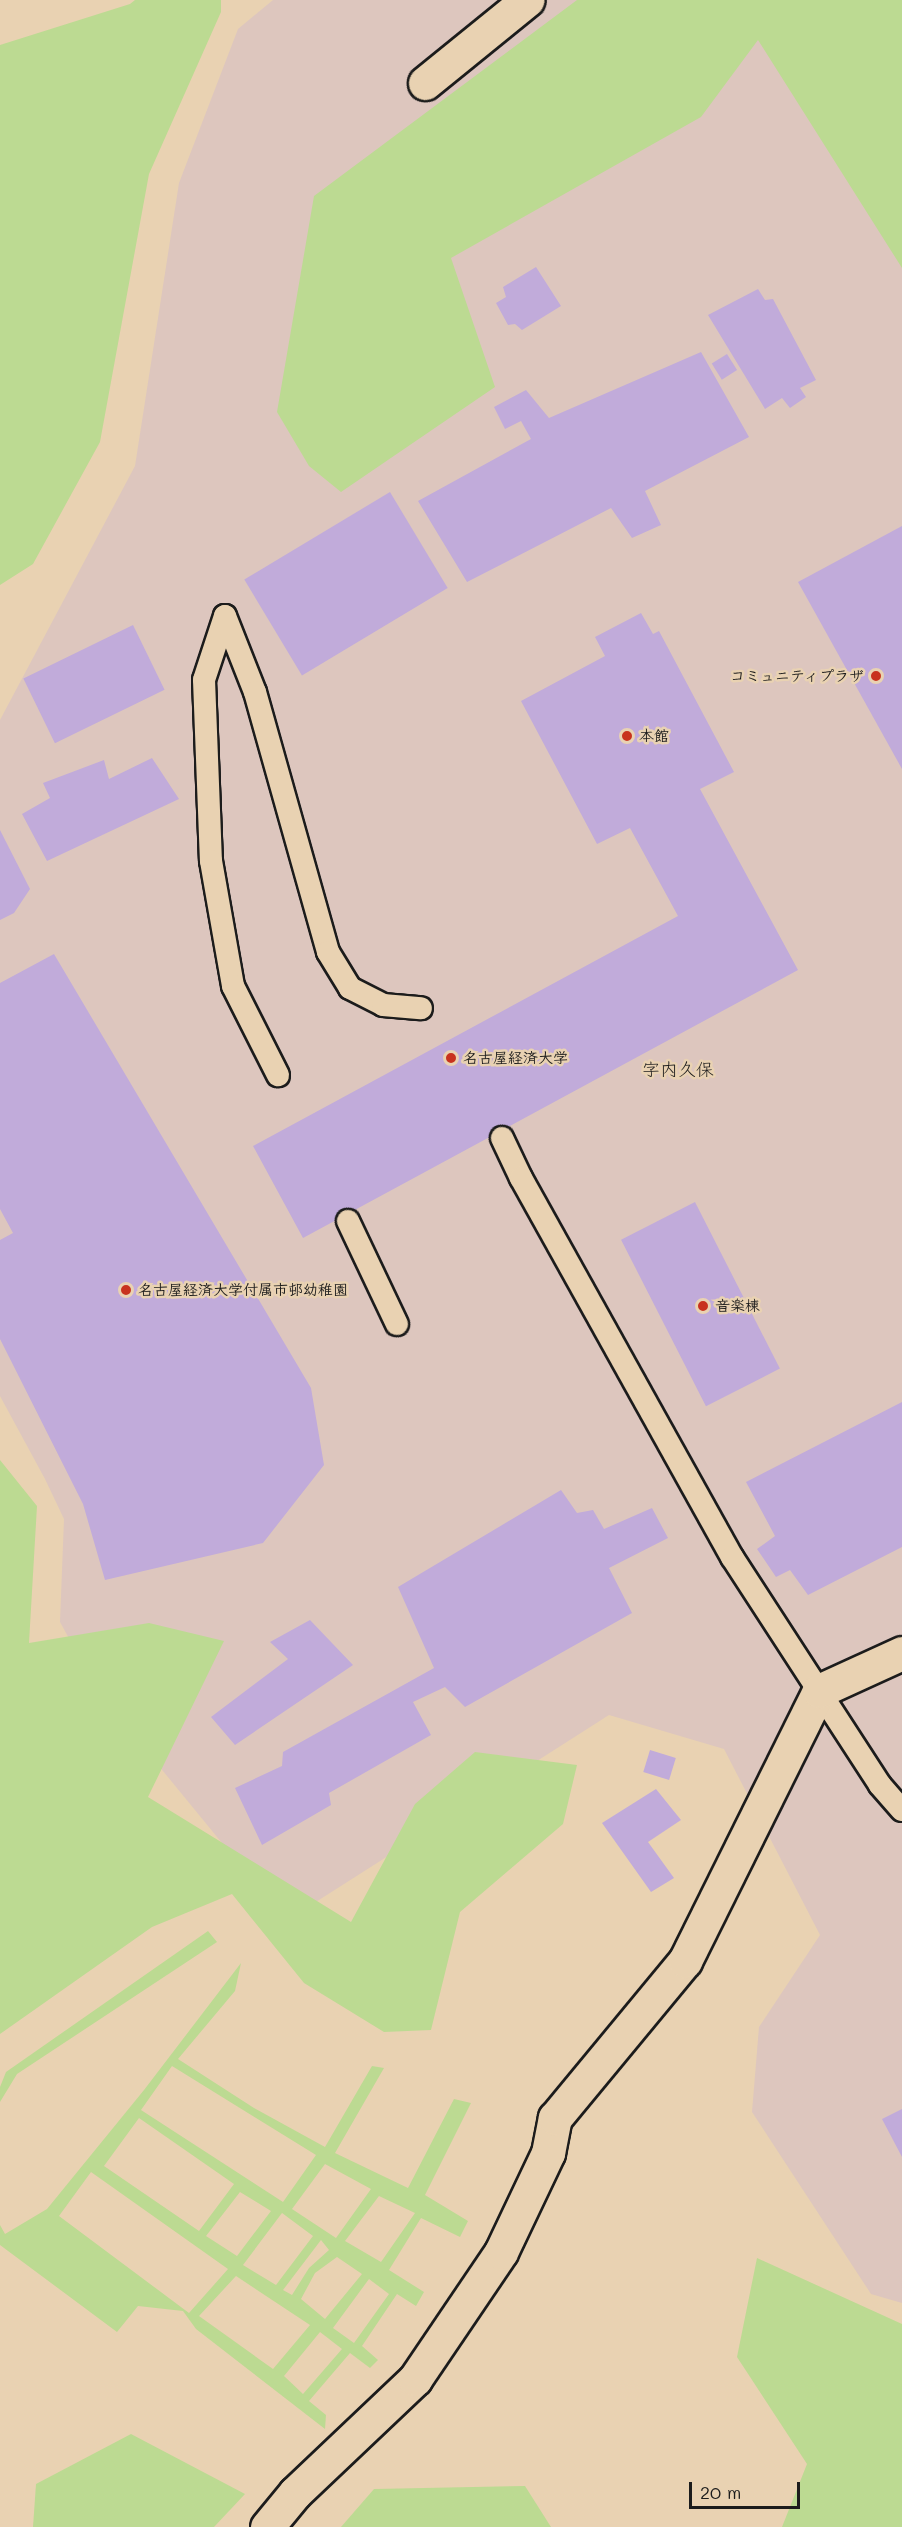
<!DOCTYPE html>
<meta charset="utf-8">
<style>
body{margin:0}
#map{position:relative;width:902px;height:2527px;overflow:hidden;background:#e9d2b2;font-family:Mali,"Klee One",sans-serif}
div>[style]{position:absolute}
.built>*{inset:0;background:#ddc6be}
.green>*{inset:0;background:#bcda92}
.building>*{inset:0;background:#c1abda;transform-origin:0 0}
.roads{filter:drop-shadow(2px 0 #1c1c1c) drop-shadow(-2px 0 #1c1c1c) drop-shadow(0 2px #1c1c1c) drop-shadow(0 -2px #1c1c1c)}
.lane>*{height:22px;margin:-11px;padding:0 11px;transform-origin:11px;border-radius:11px;background:#e9d2b2}
.street>*{height:33px;margin:-16.5px;padding:0 16.5px;transform-origin:16.5px;border-radius:16.5px;background:#e9d2b2}
.dots>*{width:16px;height:16px;translate:-50% -50%;box-sizing:border-box;border:3px solid #e9d2b2;border-radius:50%}
span{translate:-50% -50%;white-space:nowrap;text-align:center;line-height:1.15;-webkit-text-stroke:5px #e9d2b2;paint-order:stroke}
.poi-label{font-size:15px;color:#1c1c1c;font-weight:700}
.right{translate:-100% -50%;text-align:right}
.left{translate:0 -50%;text-align:left}
.quarter-label{font-size:18px;color:#1c1c1c}
.scale{position:absolute;left:689px;top:2482px;width:111px;height:27px;box-sizing:border-box;border:3px solid #1c1c1c;border-top:0;padding-left:8px;font-size:18px;line-height:21px;white-space:nowrap;color:#1c1c1c;-webkit-text-stroke:4px #e9d2b2;paint-order:stroke}
</style>
<div id="map">
<div class="built">
<div style="clip-path:polygon(273px 0,902px 0,902px 2303px,871px 2294px,752px 2112px,759px 2027px,820px 1935px,724px 1749px,609px 1715px,286px 1921px,99px 1693px,60px 1622px,64px 1519px,45px 1479px,0 1396px,0 720px,135px 466px,179px 183px,238px 29px)"></div>
</div>
<div class="green">
<div style="clip-path:polygon(135px 0,221px 0,221px 12px,149px 174px,100px 442px,33px 564px,0 585px,0 45px,130px 4px)"></div>
<div style="clip-path:polygon(577px 0,902px 0,902px 268px,758px 40px,701px 117px,451px 258px,495px 387px,341px 492px,309px 466px,277px 412px,314px 196px)"></div>
<div style="clip-path:polygon(0 1460px,37px 1506px,29px 1643px,149px 1623px,224px 1641px,148px 1797px,351px 1922px,415px 1804px,475px 1752px,577px 1765px,563px 1824px,460px 1912px,431px 2030px,384px 2032px,304px 1983px,232px 1894px,152px 1927px,0 2034px)"></div>
<div style="clip-path:polygon(208px 1931px,217px 1942px,17px 2074px,0 2102px,0 2087px,6px 2072px)"></div>
<div style="clip-path:polygon(evenodd,241px 1963px,235px 1991px,178px 2059px,254px 2108px,325px 2147px,372px 2066px,384px 2068px,335px 2153px,408px 2188px,454px 2099px,471px 2103px,425px 2195px,468px 2221px,460px 2237px,421px 2218px,389px 2270px,424px 2292px,416px 2306px,397px 2294px,362px 2346px,378px 2360px,370px 2368px,350px 2353px,309px 2401px,326px 2415px,325px 2429px,196px 2329px,183px 2311px,138px 2306px,117px 2332px,0 2245px,0 2225px,5px 2234px,47px 2209px,144px 2090px,241px 1963px,172px 2066px,316px 2155px,283px 2202px,141px 2110px,172px 2066px,241px 1963px,139px 2118px,234px 2184px,199px 2231px,104px 2166px,139px 2118px,241px 1963px,325px 2164px,371px 2189px,336px 2238px,292px 2209px,325px 2164px,241px 1963px,91px 2172px,228px 2269px,189px 2313px,59px 2216px,91px 2172px,241px 1963px,240px 2192px,271px 2211px,237px 2256px,206px 2236px,240px 2192px,241px 1963px,379px 2196px,415px 2213px,381px 2262px,345px 2241px,379px 2196px,241px 1963px,282px 2213px,313px 2236px,276px 2285px,243px 2265px,282px 2213px,241px 1963px,321px 2240px,329px 2250px,309px 2268px,292px 2295px,283px 2290px,321px 2240px,241px 1963px,337px 2257px,362px 2274px,325px 2319px,301px 2299px,315px 2273px,337px 2257px,241px 1963px,236px 2276px,310px 2325px,273px 2369px,199px 2316px,236px 2276px,241px 1963px,369px 2279px,389px 2294px,354px 2343px,333px 2328px,369px 2279px,241px 1963px,320px 2332px,342px 2349px,303px 2394px,284px 2376px,320px 2332px)"></div>
<div style="clip-path:polygon(757px 2258px,902px 2324px,902px 2527px,782px 2527px,807px 2464px,737px 2357px)"></div>
<div style="clip-path:polygon(131px 2434px,245px 2494px,214px 2527px,33px 2527px,36px 2484px)"></div>
<div style="clip-path:polygon(525px 2486px,551px 2527px,341px 2527px,374px 2489px)"></div>
</div>
<div class="building">
<div style="clip-path:polygon(536px 267px,561px 306px,522px 330px,515px 324px,508px 325px,496px 303px,506px 297px,503px 287px)"></div>
<div style="clip-path:polygon(758px 289px,765px 300px,773px 299px,816px 380px,800px 388px,806px 397px,790px 408px,782px 398px,765px 409px,708px 315px)"></div>
<div style="clip-path:polygon(701px 352px,749px 437px,645px 491px,661px 525px,632px 538px,611px 508px,467px 582px,418px 501px,531px 439px,521px 421px,505px 429px,494px 407px,526px 390px,549px 418px)"></div>
<div style="left:727px;top:354px;width:19px;height:18px;rotate:58deg"></div>
<div style="left:390px;top:492px;width:112px;height:170px;rotate:59deg"></div>
<div style="clip-path:polygon(902px 526px,902px 769px,798px 582px)"></div>
<div style="clip-path:polygon(641px 613px,653px 634px,659px 631px,734px 772px,700px 789px,798px 970px,303px 1238px,253px 1146px,678px 916px,630px 828px,597px 844px,521px 701px,605px 656px,595px 637px)"></div>
<div style="left:133px;top:625px;width:72px;height:122px;rotate:64deg"></div>
<div style="clip-path:polygon(152px 758px,179px 799px,47px 861px,22px 814px,50px 798px,43px 783px,104px 760px,109px 779px)"></div>
<div style="clip-path:polygon(0 830px,30px 889px,14px 913px,0 920px)"></div>
<div style="clip-path:polygon(54px 954px,311px 1388px,324px 1465px,263px 1543px,105px 1580px,83px 1504px,0 1339px,0 1240px,13px 1233px,0 1209px,0 983px)"></div>
<div style="left:695px;top:1202px;width:187px;height:83px;rotate:63deg"></div>
<div style="clip-path:polygon(902px 1402px,902px 1547px,808px 1595px,790px 1570px,776px 1577px,757px 1549px,775px 1536px,746px 1482px)"></div>
<div style="clip-path:polygon(561px 1490px,577px 1513px,593px 1510px,604px 1529px,652px 1508px,668px 1538px,609px 1568px,632px 1613px,465px 1707px,445px 1687px,413px 1702px,431px 1735px,329px 1793px,331px 1805px,262px 1845px,235px 1788px,282px 1766px,283px 1752px,434px 1668px,398px 1587px)"></div>
<div style="clip-path:polygon(310px 1620px,353px 1665px,235px 1745px,211px 1717px,288px 1659px,270px 1642px)"></div>
<div style="left:650px;top:1750px;width:27px;height:23px;rotate:17deg"></div>
<div style="clip-path:polygon(656px 1789px,681px 1820px,648px 1842px,674px 1878px,651px 1892px,602px 1823px)"></div>
<div style="clip-path:polygon(902px 2109px,902px 2157px,882px 2119px)"></div>
</div>
<div class="roads">
<div class="lane">
<div style="left:225px;top:616px;width:67px;rotate:108.2deg"></div>
<div style="left:204px;top:680px;width:181px;rotate:87.8deg"></div>
<div style="left:211px;top:861px;width:127px;rotate:80deg"></div>
<div style="left:233px;top:986px;width:100px;rotate:63.2deg"></div>
<div style="left:225px;top:616px;width:82px;rotate:68.5deg"></div>
<div style="left:255px;top:692px;width:270px;rotate:74.3deg"></div>
<div style="left:328px;top:952px;width:42px;rotate:58.6deg"></div>
<div style="left:350px;top:988px;width:37px;rotate:27deg"></div>
<div style="left:383px;top:1005px;width:38px;rotate:5deg"></div>
<div style="left:502px;top:1138px;width:44px;rotate:64.6deg"></div>
<div style="left:521px;top:1178px;width:434px;rotate:60.9deg"></div>
<div style="left:732px;top:1557px;width:272px;rotate:57deg"></div>
<div style="left:880px;top:1785px;width:33px;rotate:49deg"></div>
<div style="left:348px;top:1221px;width:114px;rotate:64.6deg"></div>
</div>
<div class="street">
<div style="left:425px;top:83px;width:132px;rotate:-39.1deg"></div>
<div style="left:267px;top:2527px;width:44px;rotate:-50.5deg"></div>
<div style="left:295px;top:2493px;width:166px;rotate:-43.5deg"></div>
<div style="left:415px;top:2379px;width:153px;rotate:-55.9deg"></div>
<div style="left:501px;top:2252px;width:110px;rotate:-64.6deg"></div>
<div style="left:548px;top:2153px;width:36px;rotate:-79deg"></div>
<div style="left:555px;top:2118px;width:204px;rotate:-50.4deg"></div>
<div style="left:685px;top:1961px;width:301px;rotate:-63.6deg"></div>
<div style="left:819px;top:1691px;width:91px;rotate:-24.6deg"></div>
</div>
</div>
<div class="dots">
<div style="left:876px;top:676px;background:#c8321e"></div>
<div style="left:627px;top:736px;background:#c8321e"></div>
<div style="left:451px;top:1058px;background:#c8321e"></div>
<div style="left:126px;top:1290px;background:#c8321e"></div>
<div style="left:703px;top:1306px;background:#c8321e"></div>
</div>
<div class="poi-label">
<span class="right" style="left:864px;top:676px">コミュニティプラザ</span>
<span class="left" style="left:639px;top:736px">本館</span>
<span class="left" style="left:463px;top:1058px">名古屋経済大学</span>
<span class="left" style="left:138px;top:1290px">名古屋経済大学付属市邨幼稚園</span>
<span class="left" style="left:715px;top:1306px">音楽棟</span>
</div>
<div class="quarter-label">
<span style="left:678px;top:1069px">字内久保</span>
</div>
<div class="scale">20 m</div>
</div>
